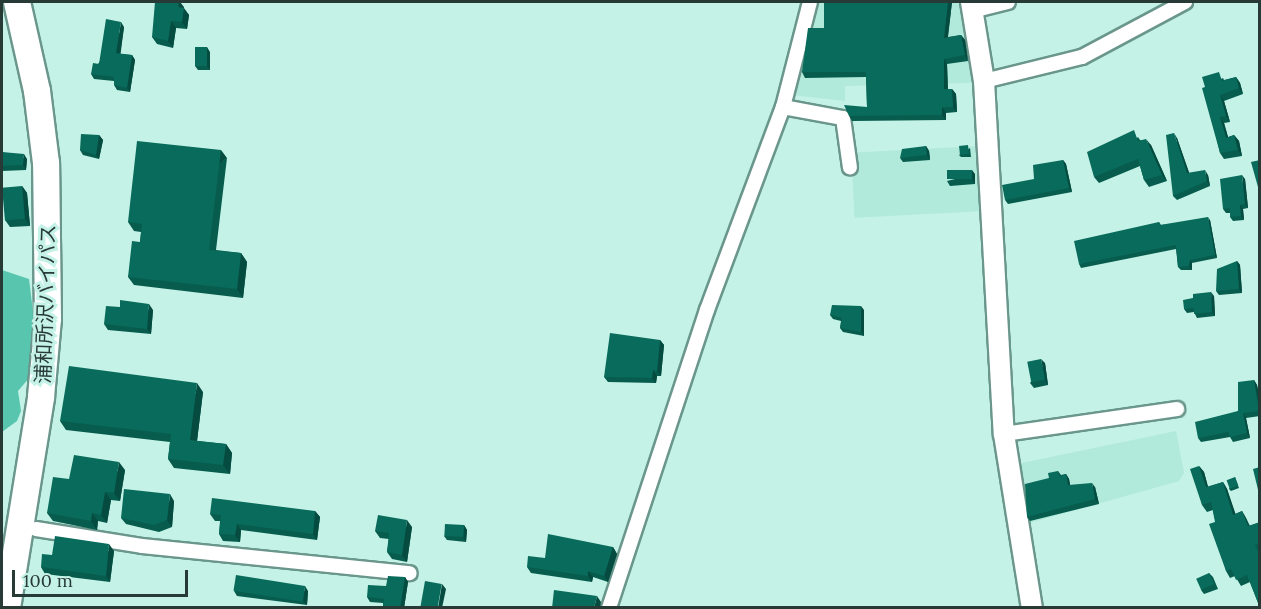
<!DOCTYPE html>
<meta charset="utf-8">
<style>
body{margin:0}
#map{position:relative;width:1261px;height:609px;overflow:hidden;background:#c4f2e6;font-family:Lora,"Noto Sans JP",serif}
div>[style]{position:absolute}
.built>*{inset:0;background:#b1e9da;transform-origin:0 0}
.forest>*{inset:0;background:#58c6af}
.roads{filter:drop-shadow(2px 0 #6a968b) drop-shadow(-2px 0 #6a968b) drop-shadow(0 2px #6a968b) drop-shadow(0 -2px #6a968b)}
.street>*{height:14px;margin:-7px;padding:0 7px;transform-origin:7px;border-radius:7px;background:#fff}
.secondary>*{height:20px;margin:-10px;padding:0 10px;transform-origin:10px;border-radius:10px;background:#fff}
.highway>*{height:26px;margin:-13px;padding:0 13px;transform-origin:13px;border-radius:13px;background:#fff}
.wall>*{inset:0;background:#075c4e}
.shaded-wall>*{inset:0;background:#064b40;transform-origin:0 0}
.building>*{inset:0;background:#086b5b;transform-origin:0 0}
span{translate:-50% -50%;white-space:nowrap;text-align:center;line-height:1.15;-webkit-text-stroke:6px #c4f2e6;paint-order:stroke}
.street-label{font-size:20px;color:#283a35}
.frame{position:absolute;inset:0;border:3px solid #283a35;pointer-events:none}
.scale{position:absolute;left:12px;top:570px;width:176px;height:27px;box-sizing:border-box;border:3px solid #283a35;border-top:0;padding-left:8px;font-size:18px;line-height:21px;white-space:nowrap;color:#283a35;-webkit-text-stroke:4px #c4f2e6;paint-order:stroke}
</style>
<div id="map">
<div class="built">
<div style="clip-path:polygon(814px 2px,965px 2px,977px 78px,969px 83px,845px 86px,845px 101px,792px 95px)"></div>
<div style="left:981px;top:146px;width:65px;height:130px;rotate:87deg"></div>
<div style="clip-path:polygon(1176px 431px,1184px 473px,1179px 481px,1026px 524px,1017px 464px)"></div>
</div>
<div class="forest">
<div style="clip-path:polygon(2px 270px,29px 279px,35px 328px,30px 377px,18px 391px,21px 411px,17px 421px,2px 432px)"></div>
</div>
<div class="roads">
<div class="street">
<div style="left:972px;top:11px;width:37px;rotate:-14deg"></div>
<div style="left:984px;top:81px;width:101px;rotate:-13.8deg"></div>
<div style="left:1082px;top:57px;width:117px;rotate:-28.1deg"></div>
<div style="left:783px;top:107px;width:61px;rotate:10.4deg"></div>
<div style="left:843px;top:118px;width:50px;rotate:82deg"></div>
<div style="left:1004px;top:434px;width:175px;rotate:-8.2deg"></div>
<div style="left:36px;top:529px;width:107px;rotate:9.1deg"></div>
<div style="left:142px;top:546px;width:269px;rotate:5.8deg"></div>
<div style="left:609px;top:608px;width:314px;rotate:-71.8deg"></div>
<div style="left:707px;top:310px;width:217px;rotate:-69.5deg"></div>
<div style="left:783px;top:107px;width:108px;rotate:-75.6deg"></div>
</div>
<div class="secondary">
<div style="left:971px;top:2px;width:80px;rotate:80.7deg"></div>
<div style="left:984px;top:81px;width:354px;rotate:86.8deg"></div>
<div style="left:1004px;top:434px;width:176px;rotate:80.9deg"></div>
</div>
<div class="highway">
<div style="left:7px;top:608px;width:214px;rotate:-80.8deg"></div>
<div style="left:41px;top:397px;width:78px;rotate:-84.9deg"></div>
<div style="left:48px;top:319px;width:156px;rotate:-90.7deg"></div>
<div style="left:46px;top:163px;width:73px;rotate:-97.1deg"></div>
<div style="left:37px;top:91px;width:91px;rotate:-102.7deg"></div>
</div>
</div>
<div class="wall">
<div style="clip-path:polygon(824px 2px,952px 2px,948px 37px,961px 35px,965px 40px,968px 61px,947px 64px,948px 89px,952px 89px,956px 94px,957px 112px,946px 113px,946px 120px,852px 121px,849px 116px,867px 107px,866px 77px,805px 78px,802px 72px,824px 28px)"></div>
<div style="clip-path:polygon(184px 7px,183px 8px,189px 15px,187px 29px,176px 28px,173px 48px,157px 44px,152px 37px)"></div>
<div style="clip-path:polygon(124px 27px,120px 54px,132px 55px,135px 60px,130px 92px,117px 90px,114px 85px,114px 81px,94px 79px,91px 74px)"></div>
<div style="clip-path:polygon(210px 52px,210px 70px,198px 70px,195px 66px)"></div>
<div style="clip-path:polygon(1236px 77px,1240px 83px,1243px 94px,1224px 101px,1230px 122px,1224px 123px,1228px 137px,1234px 135px,1239px 141px,1242px 156px,1224px 159px,1220px 153px,1205px 87px,1223px 78px,1224px 80px)"></div>
<div style="clip-path:polygon(99px 135px,103px 140px,99px 159px,83px 155px,80px 150px)"></div>
<div style="clip-path:polygon(1138px 137px,1140px 140px,1151px 145px,1167px 181px,1149px 187px,1144px 180px,1140px 166px,1099px 183px,1094px 177px)"></div>
<div style="clip-path:polygon(1177px 138px,1189px 173px,1208px 175px,1210px 186px,1177px 200px,1173px 196px)"></div>
<div style="clip-path:polygon(926px 146px,929px 151px,930px 160px,903px 162px,900px 158px)"></div>
<div style="clip-path:polygon(970px 148px,971px 157px,961px 157px,959px 155px)"></div>
<div style="clip-path:polygon(2px 152px,27px 159px,26px 170px,2px 171px)"></div>
<div style="clip-path:polygon(227px 158px,216px 250px,241px 253px,247px 262px,243px 298px,134px 285px,128px 277px,140px 242px,141px 232px,134px 231px,128px 222px)"></div>
<div style="clip-path:polygon(1063px 160px,1066px 164px,1072px 192px,1008px 204px,1005px 200px)"></div>
<div style="clip-path:polygon(975px 174px,975px 184px,950px 186px,947px 181px)"></div>
<div style="clip-path:polygon(1245px 179px,1248px 208px,1243px 209px,1244px 220px,1233px 221px,1230px 217px,1230px 213px,1226px 213px,1223px 209px)"></div>
<div style="clip-path:polygon(22px 186px,27px 193px,30px 226px,10px 227px,5px 220px)"></div>
<div style="clip-path:polygon(1210px 220px,1217px 258px,1192px 263px,1192px 270px,1181px 270px,1178px 267px,1176px 249px,1081px 268px,1079px 264px,1159px 222px,1161px 225px)"></div>
<div style="clip-path:polygon(1237px 261px,1240px 265px,1242px 293px,1219px 295px,1216px 291px)"></div>
<div style="clip-path:polygon(1214px 296px,1215px 316px,1197px 318px,1194px 312px,1187px 313px,1184px 309px)"></div>
<div style="clip-path:polygon(120px 307px,153px 310px,151px 334px,108px 330px,104px 324px)"></div>
<div style="clip-path:polygon(864px 310px,864px 336px,843px 332px,840px 328px,841px 321px,833px 319px,830px 315px)"></div>
<div style="clip-path:polygon(660px 340px,664px 345px,661px 376px,657px 376px,656px 383px,608px 382px,604px 377px)"></div>
<div style="clip-path:polygon(1045px 363px,1048px 385px,1034px 388px,1030px 383px)"></div>
<div style="clip-path:polygon(1254px 380px,1257px 385px,1260px 399px,1260px 416px,1246px 418px,1250px 438px,1233px 442px,1230px 437px,1201px 442px,1198px 438px,1238px 411px)"></div>
<div style="clip-path:polygon(203px 392px,197px 441px,226px 444px,232px 453px,230px 474px,174px 468px,168px 459px,170px 442px,66px 430px,60px 421px)"></div>
<div style="clip-path:polygon(1199px 466px,1204px 472px,1208px 487px,1223px 482px,1227px 489px,1235px 514px,1242px 511px,1246px 518px,1250px 526px,1260px 522px,1260px 608px,1250px 582px,1241px 586px,1235px 576px,1230px 578px,1226px 571px,1213px 510px,1207px 512px,1202px 505px)"></div>
<div style="clip-path:polygon(125px 470px,120px 501px,111px 500px,107px 523px,98px 521px,97px 530px,53px 521px,47px 513px,69px 479px)"></div>
<div style="clip-path:polygon(1058px 471px,1061px 475px,1066px 474px,1069px 479px,1070px 485px,1095px 487px,1099px 504px,1030px 521px,1027px 517px,1049px 478px)"></div>
<div style="clip-path:polygon(1235px 477px,1239px 488px,1231px 491px,1229px 489px)"></div>
<div style="clip-path:polygon(174px 501px,172px 527px,159px 532px,126px 524px,121px 518px)"></div>
<div style="clip-path:polygon(315px 511px,320px 517px,317px 540px,241px 530px,240px 542px,223px 541px,219px 534px,220px 521px,215px 521px,210px 514px)"></div>
<div style="clip-path:polygon(464px 525px,467px 530px,466px 542px,447px 540px,444px 536px)"></div>
<div style="clip-path:polygon(412px 527px,407px 562px,392px 559px,387px 552px,389px 539px,380px 538px,375px 531px)"></div>
<div style="clip-path:polygon(613px 547px,617px 554px,608px 582px,593px 577px,592px 582px,531px 573px,527px 567px,545px 558px)"></div>
<div style="clip-path:polygon(114px 551px,110px 582px,45px 574px,41px 567px,52px 555px)"></div>
<div style="clip-path:polygon(1209px 573px,1213px 577px,1218px 589px,1204px 594px,1201px 590px)"></div>
<div style="clip-path:polygon(405px 577px,408px 582px,404px 608px,384px 608px,383px 606px,383px 603px,370px 602px,367px 597px,386px 586px)"></div>
<div style="clip-path:polygon(234px 591px,308px 591px,307px 605px,237px 596px)"></div>
</div>
<div class="shaded-wall">
<div style="clip-path:polygon(175px 2px,180px 2px,184px 7px,183px 14px)"></div>
<div style="clip-path:polygon(948px 2px,952px 2px,947px 43px,944px 38px)"></div>
<div style="clip-path:polygon(184px 8px,189px 15px,187px 29px,182px 22px)"></div>
<div style="clip-path:polygon(171px 21px,176px 28px,173px 48px,168px 41px)"></div>
<div style="clip-path:polygon(121px 22px,124px 27px,120px 58px,116px 53px)"></div>
<div style="clip-path:polygon(961px 35px,965px 40px,968px 61px,965px 55px)"></div>
<div style="clip-path:polygon(207px 47px,210px 52px,210px 70px,207px 66px)"></div>
<div style="clip-path:polygon(132px 55px,135px 60px,130px 92px,127px 88px)"></div>
<div style="clip-path:polygon(944px 59px,947px 64px,948px 95px,944px 89px)"></div>
<div style="clip-path:polygon(1236px 77px,1240px 83px,1243px 94px,1239px 88px)"></div>
<div style="clip-path:polygon(952px 89px,956px 94px,957px 112px,953px 107px)"></div>
<div style="clip-path:polygon(1220px 95px,1224px 101px,1230px 122px,1226px 116px)"></div>
<div style="clip-path:polygon(942px 107px,946px 113px,946px 120px,942px 115px)"></div>
<div style="clip-path:polygon(1220px 117px,1224px 123px,1230px 144px,1226px 138px)"></div>
<div style="clip-path:polygon(1174px 133px,1177px 138px,1191px 178px,1187px 173px)"></div>
<div style="clip-path:polygon(99px 135px,103px 140px,99px 159px,96px 155px)"></div>
<div style="clip-path:polygon(1234px 135px,1239px 141px,1242px 156px,1238px 150px)"></div>
<div style="clip-path:polygon(1146px 139px,1151px 145px,1167px 181px,1162px 175px)"></div>
<div style="clip-path:polygon(926px 146px,929px 151px,930px 160px,927px 155px)"></div>
<div style="left:221px;top:150px;width:10px;height:101px;rotate:53deg"></div>
<div style="clip-path:polygon(24px 154px,27px 159px,26px 170px,23px 165px)"></div>
<div style="clip-path:polygon(1063px 160px,1066px 164px,1072px 192px,1069px 188px)"></div>
<div style="clip-path:polygon(972px 170px,975px 174px,975px 184px,972px 179px)"></div>
<div style="clip-path:polygon(1205px 170px,1208px 175px,1210px 186px,1207px 181px)"></div>
<div style="clip-path:polygon(1242px 175px,1245px 179px,1248px 208px,1245px 204px)"></div>
<div style="clip-path:polygon(22px 186px,27px 193px,30px 226px,25px 219px)"></div>
<div style="clip-path:polygon(1240px 205px,1243px 209px,1244px 220px,1241px 216px)"></div>
<div style="clip-path:polygon(1208px 217px,1210px 220px,1217px 258px,1215px 255px)"></div>
<div style="clip-path:polygon(241px 253px,247px 262px,243px 298px,237px 289px)"></div>
<div style="clip-path:polygon(1190px 260px,1192px 263px,1192px 270px,1189px 266px)"></div>
<div style="clip-path:polygon(1237px 261px,1240px 265px,1242px 293px,1239px 289px)"></div>
<div style="clip-path:polygon(1211px 292px,1214px 296px,1215px 316px,1212px 312px)"></div>
<div style="clip-path:polygon(149px 304px,153px 310px,151px 334px,147px 329px)"></div>
<div style="clip-path:polygon(861px 306px,864px 310px,864px 336px,861px 332px)"></div>
<div style="clip-path:polygon(660px 340px,664px 345px,661px 376px,657px 371px)"></div>
<div style="clip-path:polygon(1041px 359px,1045px 363px,1048px 385px,1045px 380px)"></div>
<div style="clip-path:polygon(653px 370px,657px 376px,656px 383px,652px 378px)"></div>
<div style="clip-path:polygon(1254px 380px,1257px 385px,1260px 399px,1260px 412px)"></div>
<div style="clip-path:polygon(197px 383px,203px 392px,196px 449px,190px 440px)"></div>
<div style="clip-path:polygon(1243px 413px,1246px 418px,1250px 438px,1247px 433px)"></div>
<div style="clip-path:polygon(226px 444px,232px 453px,230px 474px,223px 465px)"></div>
<div style="clip-path:polygon(119px 462px,125px 470px,120px 501px,114px 493px)"></div>
<div style="clip-path:polygon(1199px 466px,1204px 472px,1210px 494px,1206px 487px)"></div>
<div style="clip-path:polygon(1066px 474px,1069px 479px,1071px 490px,1068px 485px)"></div>
<div style="clip-path:polygon(1223px 482px,1227px 489px,1238px 521px,1233px 515px)"></div>
<div style="clip-path:polygon(1092px 483px,1095px 487px,1099px 504px,1095px 499px)"></div>
<div style="clip-path:polygon(105px 492px,111px 500px,107px 523px,101px 515px)"></div>
<div style="clip-path:polygon(170px 494px,174px 501px,172px 527px,167px 520px)"></div>
<div style="clip-path:polygon(315px 511px,320px 517px,317px 540px,313px 534px)"></div>
<div style="clip-path:polygon(1242px 511px,1246px 518px,1252px 533px,1248px 526px)"></div>
<div style="clip-path:polygon(92px 513px,98px 521px,97px 530px,91px 521px)"></div>
<div style="clip-path:polygon(407px 520px,412px 527px,407px 562px,402px 555px)"></div>
<div style="clip-path:polygon(237px 524px,241px 530px,240px 542px,235px 535px)"></div>
<div style="clip-path:polygon(464px 525px,467px 530px,466px 542px,463px 537px)"></div>
<div style="clip-path:polygon(109px 544px,114px 551px,110px 582px,106px 576px)"></div>
<div style="clip-path:polygon(613px 547px,617px 554px,608px 582px,604px 576px)"></div>
<div style="clip-path:polygon(588px 571px,593px 577px,592px 582px,588px 576px)"></div>
<div style="clip-path:polygon(405px 577px,408px 582px,404px 608px,400px 608px)"></div>
<div style="clip-path:polygon(442px 584px,446px 589px,442px 608px,438px 608px)"></div>
<div style="clip-path:polygon(305px 586px,308px 591px,307px 605px,303px 601px)"></div>
<div style="clip-path:polygon(597px 596px,601px 602px,600px 608px,594px 608px)"></div>
</div>
<div class="building">
<div style="clip-path:polygon(155px 2px,179px 2px,178px 7px,184px 8px,182px 22px,171px 21px,168px 41px,152px 37px)"></div>
<div style="clip-path:polygon(824px 2px,948px 2px,944px 38px,961px 35px,965px 55px,944px 59px,944px 89px,952px 89px,953px 107px,942px 107px,942px 115px,849px 116px,844px 105px,867px 107px,866px 72px,802px 72px,808px 28px,824px 28px)"></div>
<div style="clip-path:polygon(106px 19px,121px 22px,116px 53px,132px 55px,127px 88px,114px 85px,114px 77px,91px 74px,93px 63px,99px 64px)"></div>
<div style="left:195px;top:47px;width:12px;height:19px"></div>
<div style="clip-path:polygon(1219px 72px,1222px 81px,1236px 77px,1239px 88px,1220px 95px,1226px 116px,1220px 117px,1226px 138px,1234px 135px,1238px 150px,1220px 153px,1202px 88px,1205px 87px,1202px 77px)"></div>
<div style="clip-path:polygon(1134px 130px,1138px 141px,1146px 139px,1162px 175px,1144px 180px,1138px 159px,1094px 177px,1087px 152px)"></div>
<div style="clip-path:polygon(1174px 133px,1187px 173px,1205px 170px,1207px 181px,1173px 196px,1166px 135px)"></div>
<div style="clip-path:polygon(81px 134px,99px 135px,96px 155px,80px 150px)"></div>
<div style="clip-path:polygon(137px 141px,221px 150px,209px 250px,241px 253px,237px 289px,128px 277px,132px 241px,140px 242px,142px 224px,128px 222px)"></div>
<div style="left:968px;top:145px;width:9px;height:9px;rotate:84deg"></div>
<div style="clip-path:polygon(926px 146px,927px 155px,900px 158px,902px 149px)"></div>
<div style="clip-path:polygon(2px 152px,24px 154px,23px 165px,2px 166px)"></div>
<div style="clip-path:polygon(1063px 160px,1069px 188px,1005px 200px,1002px 185px,1034px 179px,1033px 165px)"></div>
<div style="clip-path:polygon(1260px 160px,1260px 186px,1258px 187px,1251px 162px)"></div>
<div style="left:972px;top:170px;width:9px;height:25px;rotate:90deg"></div>
<div style="clip-path:polygon(1242px 175px,1245px 204px,1240px 205px,1241px 216px,1230px 217px,1230px 208px,1223px 209px,1220px 179px)"></div>
<div style="left:22px;top:186px;width:33px;height:20px;rotate:85deg"></div>
<div style="clip-path:polygon(1208px 217px,1215px 255px,1190px 260px,1189px 266px,1178px 267px,1176px 245px,1079px 264px,1074px 241px,1159px 222px,1160px 225px)"></div>
<div style="clip-path:polygon(1237px 261px,1239px 289px,1216px 291px,1217px 269px)"></div>
<div style="clip-path:polygon(1211px 292px,1212px 312px,1194px 314px,1194px 308px,1184px 309px,1183px 300px,1193px 298px,1193px 294px)"></div>
<div style="clip-path:polygon(120px 300px,149px 304px,147px 329px,104px 324px,106px 306px,120px 307px)"></div>
<div style="clip-path:polygon(832px 305px,861px 306px,861px 332px,840px 328px,842px 318px,830px 315px)"></div>
<div style="clip-path:polygon(610px 333px,660px 340px,657px 371px,653px 370px,652px 378px,604px 377px)"></div>
<div style="left:1041px;top:359px;width:21px;height:14px;rotate:79deg"></div>
<div style="clip-path:polygon(69px 366px,197px 383px,190px 440px,226px 444px,223px 465px,168px 459px,171px 434px,60px 421px)"></div>
<div style="clip-path:polygon(1254px 380px,1259px 411px,1243px 413px,1247px 433px,1230px 437px,1228px 432px,1198px 438px,1195px 422px,1238px 411px,1238px 382px)"></div>
<div style="clip-path:polygon(74px 455px,119px 462px,114px 493px,105px 492px,101px 515px,92px 513px,91px 521px,47px 513px,53px 477px,69px 479px)"></div>
<div style="clip-path:polygon(1199px 466px,1206px 487px,1223px 482px,1233px 515px,1242px 511px,1248px 526px,1260px 522px,1260px 543px,1255px 545px,1260px 555px,1260px 608px,1247px 575px,1236px 580px,1231px 569px,1226px 571px,1209px 524px,1215px 522px,1211px 502px,1202px 505px,1190px 469px)"></div>
<div style="clip-path:polygon(1260px 467px,1260px 498px,1253px 469px)"></div>
<div style="clip-path:polygon(1058px 471px,1059px 476px,1066px 474px,1068px 485px,1092px 483px,1095px 499px,1027px 517px,1025px 484px,1049px 478px,1048px 473px)"></div>
<div style="left:1235px;top:477px;width:9px;height:9px;rotate:69deg"></div>
<div style="clip-path:polygon(124px 489px,170px 494px,167px 520px,154px 525px,121px 518px)"></div>
<div style="clip-path:polygon(212px 498px,315px 511px,313px 534px,237px 524px,235px 535px,219px 534px,221px 515px,210px 514px)"></div>
<div style="clip-path:polygon(378px 515px,407px 520px,402px 555px,387px 552px,389px 533px,375px 531px)"></div>
<div style="left:445px;top:524px;width:19px;height:12px;rotate:3deg"></div>
<div style="clip-path:polygon(548px 534px,613px 547px,604px 576px,588px 571px,588px 576px,527px 567px,528px 556px,545px 558px)"></div>
<div style="clip-path:polygon(55px 536px,109px 544px,106px 576px,41px 567px,42px 554px,52px 555px)"></div>
<div style="left:1209px;top:573px;width:12px;height:14px;rotate:66deg"></div>
<div style="left:236px;top:575px;width:70px;height:16px;rotate:9deg"></div>
<div style="clip-path:polygon(388px 576px,405px 577px,400px 608px,383px 606px,384px 599px,367px 597px,368px 585px,386px 586px)"></div>
<div style="left:425px;top:581px;width:17px;height:27px;rotate:10deg"></div>
<div style="clip-path:polygon(554px 590px,597px 596px,594px 608px,552px 608px)"></div>
</div>
<div class="street-label">
<span style="left:45px;top:304px;rotate:-88deg">浦和所沢バイパス</span>
</div>
<div class="frame"></div>
<div class="scale">100 m</div>
</div>
